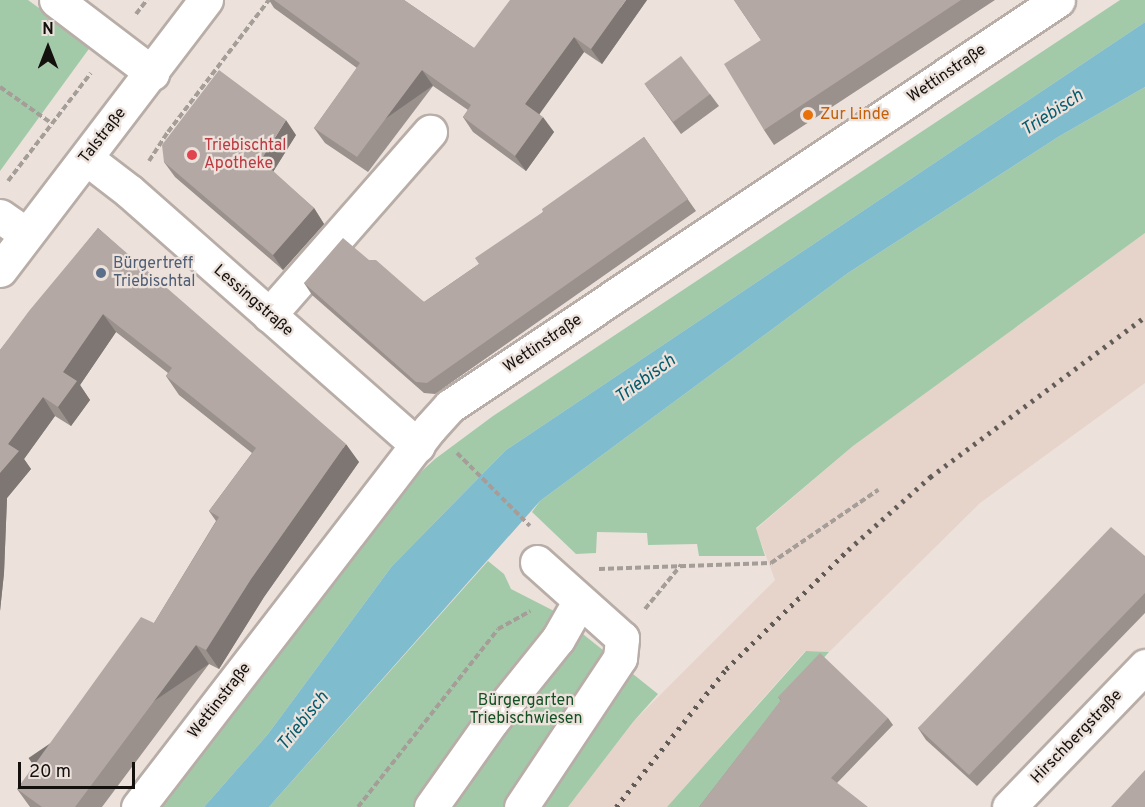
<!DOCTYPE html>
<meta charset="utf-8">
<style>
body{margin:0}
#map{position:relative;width:1145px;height:807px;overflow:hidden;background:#ece1db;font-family:Overpass,sans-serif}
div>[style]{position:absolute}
.built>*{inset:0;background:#e6d3ca}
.green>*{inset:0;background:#a3caa8}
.water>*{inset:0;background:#7ebcce}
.path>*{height:4px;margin-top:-2px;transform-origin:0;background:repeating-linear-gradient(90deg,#a59d98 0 6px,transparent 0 9px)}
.roads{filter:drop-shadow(2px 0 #b8ada7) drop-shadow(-2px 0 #b8ada7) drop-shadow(0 2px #b8ada7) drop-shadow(0 -2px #b8ada7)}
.minor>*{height:33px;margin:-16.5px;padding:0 16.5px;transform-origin:16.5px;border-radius:16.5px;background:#fff}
.major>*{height:33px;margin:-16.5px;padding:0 16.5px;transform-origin:16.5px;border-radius:16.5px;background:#fff}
.rail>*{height:4.5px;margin-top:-2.25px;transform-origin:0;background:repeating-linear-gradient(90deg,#615b57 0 3px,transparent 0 9px)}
.wall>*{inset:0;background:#9a908c}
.shaded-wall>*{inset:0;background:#7d7672;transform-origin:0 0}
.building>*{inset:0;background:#b3a8a3;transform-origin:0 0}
.dots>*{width:16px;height:16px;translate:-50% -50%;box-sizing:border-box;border:3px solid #ece1db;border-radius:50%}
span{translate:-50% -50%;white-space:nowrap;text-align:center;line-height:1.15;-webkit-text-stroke:4.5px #ece1db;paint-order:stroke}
.street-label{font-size:16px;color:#13100e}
.food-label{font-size:16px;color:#c56008}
.left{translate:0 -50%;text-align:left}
.health-label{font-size:16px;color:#be3a42}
.service-label{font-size:16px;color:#4e5e75}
.park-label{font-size:16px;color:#125123}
.water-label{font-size:18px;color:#015c6f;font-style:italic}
.north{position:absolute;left:18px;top:18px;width:60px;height:60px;-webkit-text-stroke:4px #ece1db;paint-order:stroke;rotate:0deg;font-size:16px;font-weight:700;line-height:24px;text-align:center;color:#13100e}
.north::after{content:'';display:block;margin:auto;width:21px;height:27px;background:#13100e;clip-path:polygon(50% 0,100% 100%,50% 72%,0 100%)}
.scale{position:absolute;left:18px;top:762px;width:117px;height:27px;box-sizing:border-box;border:3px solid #13100e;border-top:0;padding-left:8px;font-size:18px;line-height:21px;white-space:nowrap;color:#13100e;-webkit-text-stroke:4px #ece1db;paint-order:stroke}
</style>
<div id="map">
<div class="built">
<div style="clip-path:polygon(1145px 233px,1145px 383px,980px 503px,829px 652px,805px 651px,667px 807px,568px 807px,633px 722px,775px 580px,756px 529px,853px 446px)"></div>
</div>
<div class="green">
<div style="clip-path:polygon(0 0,28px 0,91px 46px,0 171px)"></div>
<div style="clip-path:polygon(1120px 0,1145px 0,1145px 22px,506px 450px,392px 566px,268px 734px,204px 807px,158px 807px,402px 489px,435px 459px,493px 416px)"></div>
<div style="clip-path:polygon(1145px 87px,1145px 233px,853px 446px,756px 528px,765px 556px,699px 556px,697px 544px,648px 545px,647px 533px,597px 532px,596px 553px,576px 554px,532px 512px,540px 501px,848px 273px,1058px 137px)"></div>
<div style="clip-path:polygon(488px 561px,504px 574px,511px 589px,554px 611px,658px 694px,633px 722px,568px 807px,269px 807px)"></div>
<div style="clip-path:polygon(806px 651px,829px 652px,770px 717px,702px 807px,667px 807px)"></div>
</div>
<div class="water">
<div style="clip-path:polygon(1145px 22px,1145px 87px,1058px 137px,848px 273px,540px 501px,269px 807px,204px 807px,268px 734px,392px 566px,506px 450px)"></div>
</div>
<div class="path">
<div style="left:136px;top:14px;width:18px;rotate:-52deg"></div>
<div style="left:0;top:87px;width:62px;rotate:35.2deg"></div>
<div style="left:149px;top:161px;width:35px;rotate:-57deg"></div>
<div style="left:168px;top:132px;width:166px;rotate:-52.6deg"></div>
<div style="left:8px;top:181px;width:136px;rotate:-52.5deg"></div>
<div style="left:457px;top:453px;width:103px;rotate:45deg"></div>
<div style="left:599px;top:569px;width:172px;rotate:-2deg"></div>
<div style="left:771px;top:563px;width:130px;rotate:-34.3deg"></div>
<div style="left:645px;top:609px;width:57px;rotate:-50.7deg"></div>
<div style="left:358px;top:807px;width:226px;rotate:-51.8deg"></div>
<div style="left:498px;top:629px;width:37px;rotate:-29deg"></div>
</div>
<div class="roads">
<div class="minor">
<div style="left:56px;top:0;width:121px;rotate:37.2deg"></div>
<div style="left:86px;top:158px;width:54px;rotate:37.5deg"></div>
<div style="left:129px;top:191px;width:385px;rotate:41.4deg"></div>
<div style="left:0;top:216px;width:32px;rotate:35deg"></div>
<div style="left:269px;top:315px;width:244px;rotate:-48.7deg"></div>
<div style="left:138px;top:807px;width:478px;rotate:-52.4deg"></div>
<div style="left:430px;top:428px;width:30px;rotate:-48deg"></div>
<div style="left:450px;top:406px;width:731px;rotate:-33.73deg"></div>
<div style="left:431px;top:807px;width:105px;rotate:-54.7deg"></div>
<div style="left:492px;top:721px;width:105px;rotate:-51.2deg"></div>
<div style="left:558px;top:639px;width:43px;rotate:-60.4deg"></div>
<div style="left:521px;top:807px;width:179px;rotate:-56.4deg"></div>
<div style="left:620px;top:658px;width:20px;rotate:-84deg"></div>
<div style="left:622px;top:638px;width:114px;rotate:-138.2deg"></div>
<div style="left:1009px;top:807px;width:196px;rotate:-46deg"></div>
</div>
<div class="major">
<div style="left:0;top:270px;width:340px;rotate:-52.7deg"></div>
</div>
</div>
<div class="rail">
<div style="left:616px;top:807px;width:176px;rotate:-51.4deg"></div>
<div style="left:726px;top:669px;width:170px;rotate:-44.3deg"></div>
<div style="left:848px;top:550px;width:110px;rotate:-41.7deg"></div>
<div style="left:930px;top:477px;width:268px;rotate:-36.7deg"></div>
</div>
<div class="wall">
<div style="clip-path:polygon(269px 0,404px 0,474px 48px,647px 0,602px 64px,584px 52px,539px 114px,554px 132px,526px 171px,473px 132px,463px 117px,468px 110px,433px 86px,368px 172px,325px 143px,314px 128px,357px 68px,274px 8px)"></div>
<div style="clip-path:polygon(734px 0,995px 0,774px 145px,764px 130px,761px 40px)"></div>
<div style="clip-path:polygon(646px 86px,710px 94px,719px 106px,681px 134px)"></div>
<div style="clip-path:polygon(296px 135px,273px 172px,314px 208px,324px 224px,283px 270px,175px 177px,164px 162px)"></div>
<div style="clip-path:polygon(644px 137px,696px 211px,435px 394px,424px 393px,312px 295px,304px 283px,369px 260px,424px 302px,479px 264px,543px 212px)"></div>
<div style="clip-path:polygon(98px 228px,359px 462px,264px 597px,219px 669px,209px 664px,102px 807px,30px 807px,17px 789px,154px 623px,216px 521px,209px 511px,252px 453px,179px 395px,166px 376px,168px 373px,116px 332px,80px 385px,90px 400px,71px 426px,55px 416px,24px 459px,31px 469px,7px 498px,4px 573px,0 611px,0 350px)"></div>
<div style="clip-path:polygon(1145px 556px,1145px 613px,977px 786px,926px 740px,918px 728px)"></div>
<div style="clip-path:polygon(778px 697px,888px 718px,893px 725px,837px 783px,699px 807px,781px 701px)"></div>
</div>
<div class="shaded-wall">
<div style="clip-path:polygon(626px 0,647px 0,602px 64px,591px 49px)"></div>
<div style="clip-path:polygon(574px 37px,584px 52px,536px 119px,525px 104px)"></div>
<div style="left:422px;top:70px;width:19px;height:109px;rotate:55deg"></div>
<div style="clip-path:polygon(543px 117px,554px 132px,526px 171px,515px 156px)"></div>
<div style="clip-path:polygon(286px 120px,296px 135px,271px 175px,261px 160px)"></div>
<div style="clip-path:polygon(314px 208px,324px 224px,283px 270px,273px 255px)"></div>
<div style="clip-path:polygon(103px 314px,116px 332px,80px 385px,90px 400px,71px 426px,58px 407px,63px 372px)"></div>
<div style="clip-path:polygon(43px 397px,55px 416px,24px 459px,31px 469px,7px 498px,4px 573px,0 611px,0 473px,8px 444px)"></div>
<div style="clip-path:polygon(346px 444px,359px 462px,264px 597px,219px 669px,206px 650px,251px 579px)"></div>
<div style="left:196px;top:645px;width:23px;height:202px;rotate:56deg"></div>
</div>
<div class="building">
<div style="clip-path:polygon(274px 0,404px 0,474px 48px,510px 0,626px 0,591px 49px,574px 37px,525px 104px,543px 117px,515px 156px,463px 117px,471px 105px,422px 70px,357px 157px,314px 128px,360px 63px)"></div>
<div style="clip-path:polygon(734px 0,961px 0,764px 130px,724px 64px,761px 40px)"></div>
<div style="left:681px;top:56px;width:48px;height:46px;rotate:53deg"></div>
<div style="clip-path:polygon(219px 70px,286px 120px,261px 160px,314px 208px,273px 255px,164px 162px,162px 145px)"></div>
<div style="clip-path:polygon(644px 137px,688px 199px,427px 383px,416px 382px,304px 283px,343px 238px,369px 260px,376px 260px,424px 302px,479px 264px,475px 258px,543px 212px,542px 209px)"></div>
<div style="clip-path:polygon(98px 228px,346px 444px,251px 579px,206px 650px,196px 645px,75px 807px,42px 807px,17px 789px,141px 617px,154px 623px,219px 517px,209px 511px,256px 448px,166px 376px,172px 368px,103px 314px,63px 372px,77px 381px,58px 407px,43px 397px,8px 444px,19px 451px,0 473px,0 350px,29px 311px)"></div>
<div style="clip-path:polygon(1111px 527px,1145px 556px,1145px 593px,969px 775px,918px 728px)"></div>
<div style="clip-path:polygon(820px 653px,888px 718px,831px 778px,868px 807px,699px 807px,781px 700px,778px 697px)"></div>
<div style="clip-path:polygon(1145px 770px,1145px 807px,1111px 807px)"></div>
</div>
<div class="dots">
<div style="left:808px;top:115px;background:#e8710a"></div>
<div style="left:192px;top:155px;background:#e0444e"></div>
<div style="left:101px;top:273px;background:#5c6f8a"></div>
</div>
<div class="street-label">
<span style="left:947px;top:74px;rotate:-34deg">Wettinstraße</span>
<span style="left:103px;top:136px;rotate:-52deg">Talstraße</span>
<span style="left:253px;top:301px;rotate:41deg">Lessingstraße</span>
<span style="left:543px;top:344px;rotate:-34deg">Wettinstraße</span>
<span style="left:220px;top:701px;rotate:-52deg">Wettinstraße</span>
<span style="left:1077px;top:737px;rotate:-46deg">Hirschbergstraße</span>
</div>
<div class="food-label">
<span class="left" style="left:820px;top:115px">Zur Linde</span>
</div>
<div class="health-label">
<span class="left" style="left:204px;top:155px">Triebischtal<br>Apotheke</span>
</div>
<div class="service-label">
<span class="left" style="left:113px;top:273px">Bürgertreff<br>Triebischtal</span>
</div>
<div class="park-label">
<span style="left:526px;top:710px">Bürgergarten<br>Triebischwiesen</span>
</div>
<div class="water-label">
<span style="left:1053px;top:114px;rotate:-33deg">Triebisch</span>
<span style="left:646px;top:380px;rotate:-36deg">Triebisch</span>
<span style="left:304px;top:722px;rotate:-51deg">Triebisch</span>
</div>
<div class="north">N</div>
<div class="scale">20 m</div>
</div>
